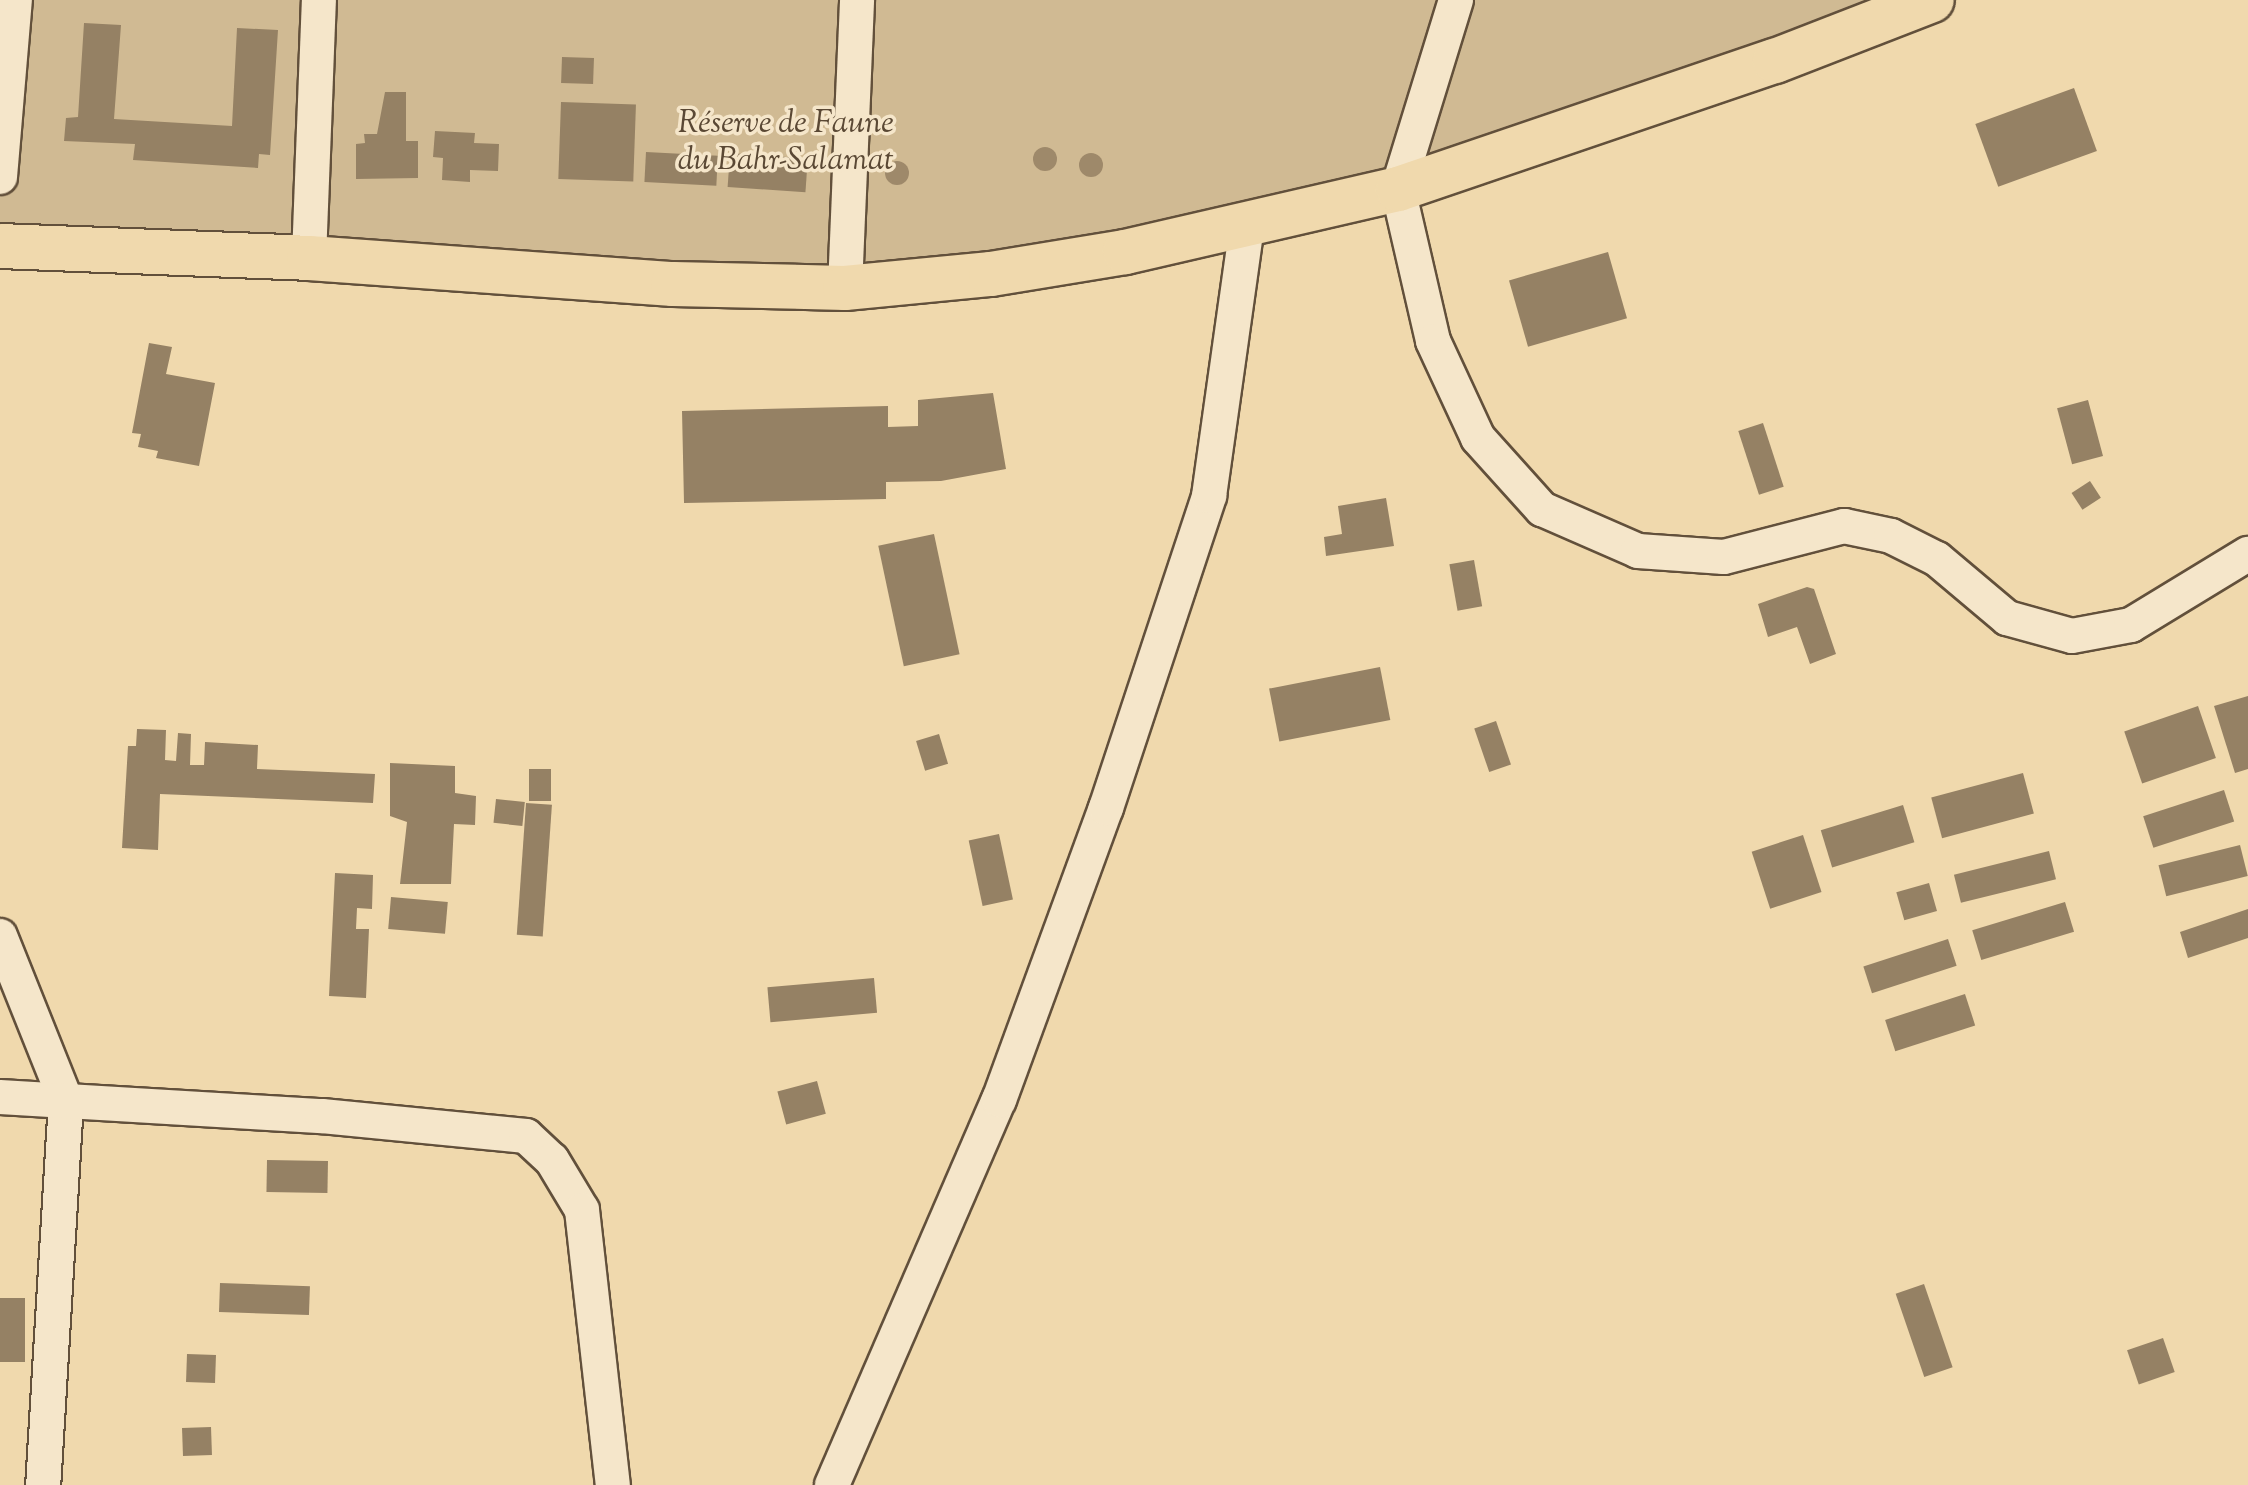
<!DOCTYPE html>
<meta charset="utf-8">
<style>
body{margin:0}
#map{position:relative;width:2248px;height:1485px;overflow:hidden;background:#f0d9ad;font-family:"Sorts Mill Goudy",serif}
div>[style]{position:absolute}
.green>*{inset:0;background:#d0ba93}
.building>*{inset:0;background:#958164;transform-origin:0 0}
.roads{filter:drop-shadow(2px 0 #62503b) drop-shadow(-2px 0 #62503b) drop-shadow(0 2px #62503b) drop-shadow(0 -2px #62503b)}
.minor>*{height:34px;margin:-17px;padding:0 17px;transform-origin:17px;border-radius:17px;background:#f5e6ca}
.primary>*{height:44px;margin:-22px;padding:0 22px;transform-origin:22px;border-radius:22px;background:#f0d9ad}
.trees>*{width:24px;height:24px;margin:-12px;border-radius:50%;background:#9e896a}
span{translate:-50% -50%;white-space:nowrap;text-align:center;line-height:1.15;-webkit-text-stroke:7px #f5e6ca;paint-order:stroke}
.park-label{font-size:32px;color:#5a4834;font-style:italic}
</style>
<div id="map">
<div class="green">
<div style="clip-path:polygon(0 0,1932px 0,1398px 189px,991px 274px,0 246px)"></div>
</div>
<div class="building">
<div style="clip-path:polygon(84px 23px,121px 25px,114px 119px,232px 126px,237px 28px,278px 30px,270px 155px,259px 154px,258px 168px,133px 160px,135px 144px,64px 141px,66px 118px,78px 117px)"></div>
<div style="left:562px;top:57px;width:32px;height:26px;rotate:2deg"></div>
<div style="left:2074px;top:88px;width:67px;height:105px;rotate:70deg"></div>
<div style="clip-path:polygon(385px 92px,406px 92px,406px 141px,418px 141px,418px 178px,356px 179px,356px 144px,365px 143px,364px 134px,377px 134px)"></div>
<div style="left:561px;top:102px;width:75px;height:77px;rotate:2deg"></div>
<div style="clip-path:polygon(435px 131px,475px 133px,474px 143px,499px 144px,498px 171px,470px 170px,470px 182px,442px 180px,443px 158px,433px 157px)"></div>
<div style="left:646px;top:152px;width:72px;height:30px;rotate:3deg"></div>
<div style="left:730px;top:153px;width:78px;height:34px;rotate:4deg"></div>
<div style="left:1608px;top:252px;width:69px;height:103px;rotate:74deg"></div>
<div style="clip-path:polygon(149px 343px,172px 347px,166px 374px,215px 383px,199px 466px,156px 458px,158px 451px,138px 447px,141px 434px,132px 433px)"></div>
<div style="clip-path:polygon(993px 393px,1006px 469px,941px 481px,886px 482px,886px 499px,684px 503px,682px 411px,888px 406px,888px 427px,918px 426px,918px 400px)"></div>
<div style="left:2088px;top:400px;width:58px;height:32px;rotate:75deg"></div>
<div style="left:1763px;top:423px;width:67px;height:26px;rotate:72deg"></div>
<div style="left:2090px;top:481px;width:20px;height:22px;rotate:57deg"></div>
<div style="clip-path:polygon(1386px 498px,1394px 546px,1326px 556px,1324px 537px,1342px 534px,1338px 506px)"></div>
<div style="left:934px;top:534px;width:123px;height:57px;rotate:78deg"></div>
<div style="left:1474px;top:560px;width:47px;height:25px;rotate:80deg"></div>
<div style="clip-path:polygon(1807px 587px,1814px 589px,1836px 654px,1810px 664px,1797px 627px,1768px 637px,1758px 604px)"></div>
<div style="left:1380px;top:667px;width:54px;height:113px;rotate:79deg"></div>
<div style="clip-path:polygon(2248px 696px,2248px 769px,2235px 773px,2214px 706px)"></div>
<div style="left:2198px;top:706px;width:55px;height:78px;rotate:71deg"></div>
<div style="left:1496px;top:721px;width:46px;height:23px;rotate:71deg"></div>
<div style="clip-path:polygon(137px 729px,166px 730px,165px 760px,176px 761px,178px 733px,191px 734px,190px 765px,204px 765px,205px 742px,258px 745px,257px 769px,375px 774px,373px 803px,160px 794px,158px 850px,122px 848px,128px 746px,136px 746px)"></div>
<div style="left:939px;top:734px;width:31px;height:24px;rotate:73deg"></div>
<div style="clip-path:polygon(390px 763px,455px 766px,455px 793px,476px 796px,475px 825px,454px 824px,451px 884px,400px 884px,407px 822px,390px 816px)"></div>
<div style="left:529px;top:769px;width:22px;height:32px"></div>
<div style="left:2023px;top:773px;width:42px;height:95px;rotate:75deg"></div>
<div style="left:2224px;top:790px;width:33px;height:85px;rotate:72deg"></div>
<div style="left:496px;top:799px;width:29px;height:24px;rotate:6deg"></div>
<div style="left:526px;top:803px;width:26px;height:132px;rotate:4deg"></div>
<div style="left:1903px;top:805px;width:39px;height:86px;rotate:73deg"></div>
<div style="left:999px;top:834px;width:67px;height:31px;rotate:78deg"></div>
<div style="left:1803px;top:835px;width:60px;height:54px;rotate:72deg"></div>
<div style="left:2240px;top:845px;width:32px;height:84px;rotate:76deg"></div>
<div style="left:2049px;top:851px;width:29px;height:98px;rotate:76deg"></div>
<div style="clip-path:polygon(335px 873px,373px 875px,372px 909px,357px 908px,356px 929px,369px 929px,366px 998px,329px 996px)"></div>
<div style="left:1929px;top:883px;width:29px;height:34px;rotate:74deg"></div>
<div style="left:391px;top:897px;width:57px;height:32px;rotate:5deg"></div>
<div style="left:2065px;top:902px;width:31px;height:97px;rotate:73deg"></div>
<div style="clip-path:polygon(2248px 909px,2248px 938px,2188px 958px,2180px 932px)"></div>
<div style="left:1948px;top:939px;width:28px;height:89px;rotate:72deg"></div>
<div style="left:874px;top:978px;width:35px;height:107px;rotate:85deg"></div>
<div style="left:1965px;top:994px;width:33px;height:84px;rotate:72deg"></div>
<div style="left:817px;top:1081px;width:34px;height:41px;rotate:75deg"></div>
<div style="left:267px;top:1160px;width:61px;height:32px;rotate:1deg"></div>
<div style="left:220px;top:1283px;width:90px;height:29px;rotate:2deg"></div>
<div style="left:1924px;top:1284px;width:88px;height:30px;rotate:71deg"></div>
<div style="left:0;top:1298px;width:25px;height:64px"></div>
<div style="left:2163px;top:1338px;width:36px;height:38px;rotate:71deg"></div>
<div style="left:187px;top:1354px;width:29px;height:28px;rotate:2deg"></div>
<div style="left:211px;top:1427px;width:28px;height:29px;rotate:88deg"></div>
</div>
<div class="roads">
<div class="minor">
<div style="left:1456px;top:0;width:198px;rotate:107.1deg"></div>
<div style="left:1398px;top:189px;width:156px;rotate:77deg"></div>
<div style="left:1433px;top:341px;width:107px;rotate:65.1deg"></div>
<div style="left:1478px;top:438px;width:96px;rotate:48deg"></div>
<div style="left:1542px;top:509px;width:105px;rotate:23.6deg"></div>
<div style="left:1638px;top:551px;width:86px;rotate:4deg"></div>
<div style="left:1724px;top:557px;width:124px;rotate:-14.5deg"></div>
<div style="left:1844px;top:526px;width:48px;rotate:12deg"></div>
<div style="left:1891px;top:536px;width:51px;rotate:26.6deg"></div>
<div style="left:1937px;top:559px;width:92px;rotate:40.1deg"></div>
<div style="left:2007px;top:618px;width:67px;rotate:15.5deg"></div>
<div style="left:2072px;top:636px;width:60px;rotate:-10.6deg"></div>
<div style="left:2131px;top:625px;width:137px;rotate:-31.3deg"></div>
<div style="left:0;top:177px;width:178px;rotate:-85.2deg"></div>
<div style="left:309px;top:258px;width:258px;rotate:-87.8deg"></div>
<div style="left:845px;top:288px;width:288px;rotate:-87.6deg"></div>
<div style="left:0;top:936px;width:178px;rotate:68.2deg"></div>
<div style="left:66px;top:1101px;width:385px;rotate:93.4deg"></div>
<div style="left:0;top:1097px;width:323px;rotate:3.4deg"></div>
<div style="left:322px;top:1116px;width:205px;rotate:5.6deg"></div>
<div style="left:526px;top:1136px;width:35px;rotate:43deg"></div>
<div style="left:552px;top:1160px;width:58px;rotate:59deg"></div>
<div style="left:582px;top:1210px;width:277px;rotate:83.6deg"></div>
<div style="left:832px;top:1485px;width:420px;rotate:-66.6deg"></div>
<div style="left:999px;top:1100px;width:311px;rotate:-69.9deg"></div>
<div style="left:1106px;top:808px;width:329px;rotate:-71.7deg"></div>
<div style="left:1209px;top:496px;width:275px;rotate:-82deg"></div>
</div>
<div class="primary">
<div style="left:0;top:246px;width:309px;rotate:2.2deg"></div>
<div style="left:309px;top:258px;width:365px;rotate:4.1deg"></div>
<div style="left:673px;top:284px;width:172px;rotate:1.3deg"></div>
<div style="left:845px;top:288px;width:147px;rotate:-5.5deg"></div>
<div style="left:991px;top:274px;width:136px;rotate:-9.3deg"></div>
<div style="left:1125px;top:252px;width:280px;rotate:-13deg"></div>
<div style="left:1398px;top:189px;width:398px;rotate:-18.8deg"></div>
<div style="left:1775px;top:61px;width:168px;rotate:-21.2deg"></div>
</div>
</div>
<div class="trees">
<div style="left:1045px;top:159px"></div>
<div style="left:1091px;top:165px"></div>
<div style="left:897px;top:173px"></div>
</div>
<div class="park-label">
<span style="left:786px;top:143px">Réserve de Faune<br>du Bahr-Salamat</span>
</div>
</div>
